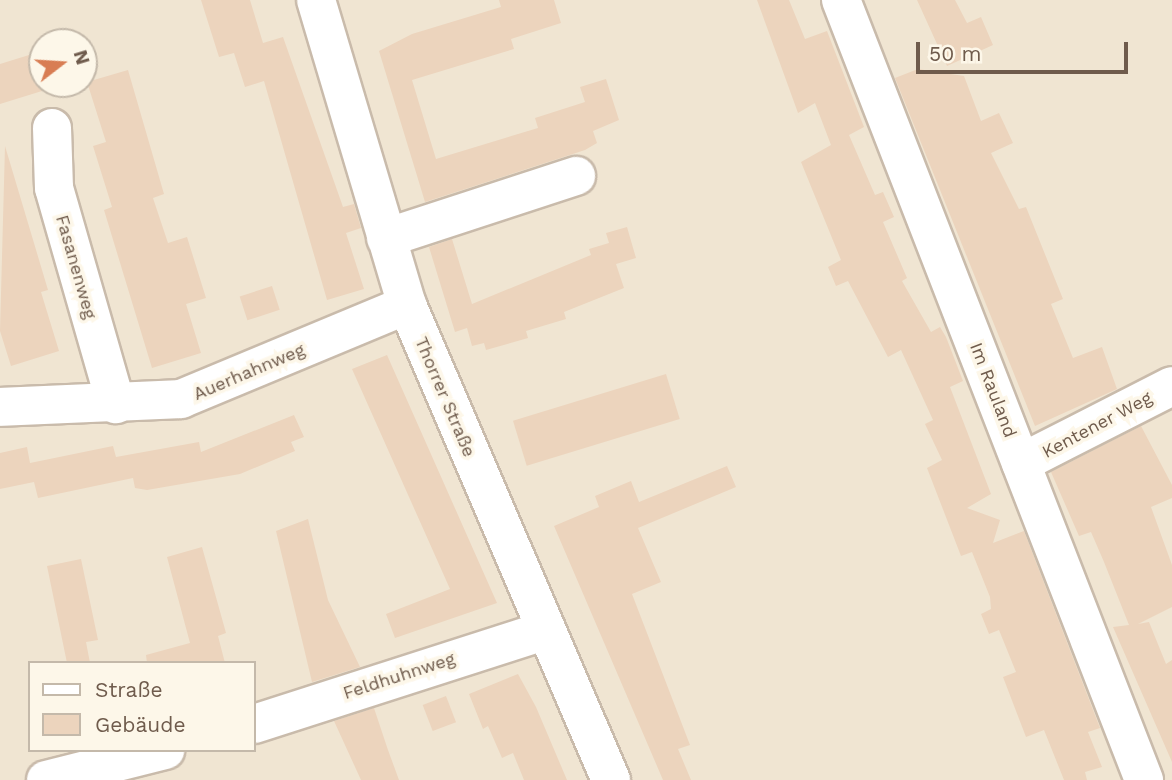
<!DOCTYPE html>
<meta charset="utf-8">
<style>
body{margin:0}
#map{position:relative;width:1172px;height:780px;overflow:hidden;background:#faf3e3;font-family:"Work Sans",sans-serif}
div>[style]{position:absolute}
.residential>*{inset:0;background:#f0e5d2}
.building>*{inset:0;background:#ecd4bd;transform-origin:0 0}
.roads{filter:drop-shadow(2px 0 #c9bbab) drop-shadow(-2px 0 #c9bbab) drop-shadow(0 2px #c9bbab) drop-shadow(0 -2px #c9bbab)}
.minor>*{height:38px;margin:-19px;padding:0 19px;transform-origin:19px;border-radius:19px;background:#fff}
span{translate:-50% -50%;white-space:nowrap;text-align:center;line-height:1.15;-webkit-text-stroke:7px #fdf7e9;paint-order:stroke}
.street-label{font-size:18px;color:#6f5b4c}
.legend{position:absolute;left:28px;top:661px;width:228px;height:91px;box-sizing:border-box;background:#fdf7e9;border:2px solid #c4b9aa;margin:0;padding:9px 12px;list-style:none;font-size:21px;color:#6f5b4c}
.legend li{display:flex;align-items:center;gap:14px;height:35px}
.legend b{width:35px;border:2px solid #c4b9aa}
.north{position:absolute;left:28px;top:28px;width:70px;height:70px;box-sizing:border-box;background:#fdf7e9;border:2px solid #c4b9aa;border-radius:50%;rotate:73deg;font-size:19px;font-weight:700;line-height:28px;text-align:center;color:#6f5b4c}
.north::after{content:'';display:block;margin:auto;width:24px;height:32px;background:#d87d53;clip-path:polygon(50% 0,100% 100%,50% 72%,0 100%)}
.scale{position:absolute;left:916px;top:42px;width:212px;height:32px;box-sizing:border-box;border:4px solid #6f5b4c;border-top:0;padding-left:9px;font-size:21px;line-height:24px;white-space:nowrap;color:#6f5b4c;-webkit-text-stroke:5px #fdf7e9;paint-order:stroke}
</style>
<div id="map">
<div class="residential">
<div style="clip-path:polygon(evenodd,0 0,1172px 0,1172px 780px,0 780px,0 0,42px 42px,84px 42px,84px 84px,42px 84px,42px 42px,0 0,30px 663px,254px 663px,254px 750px,30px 750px,30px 663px)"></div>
</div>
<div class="building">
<div style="clip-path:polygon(201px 0,250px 0,263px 43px,283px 37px,343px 207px,354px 204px,361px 228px,346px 233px,364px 289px,327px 300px,264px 81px,245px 87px,234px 53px,219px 57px)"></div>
<div style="clip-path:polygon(499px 0,554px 0,561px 23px,511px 39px,514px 49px,412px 80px,436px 159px,538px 128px,535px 118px,585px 102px,580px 87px,606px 79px,619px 120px,593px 131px,597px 143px,585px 150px,425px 202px,379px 51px,412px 34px,501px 7px)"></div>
<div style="clip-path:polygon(757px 0,789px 0,805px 39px,827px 31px,864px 127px,849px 135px,875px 195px,883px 192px,894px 217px,883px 222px,907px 278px,902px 281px,931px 332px,940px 327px,946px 337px,963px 381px,950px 387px,991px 494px,967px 508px,1000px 520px,993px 543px,1024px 531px,1100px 728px,1088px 732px,1102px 767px,1085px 772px,1087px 780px,1064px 780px,1044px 730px,1026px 737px,1003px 677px,1016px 672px,999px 630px,989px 634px,981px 614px,991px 609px,990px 597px,972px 552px,961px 556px,927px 468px,942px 460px,925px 424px,933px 420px,901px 350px,888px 357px,848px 281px,836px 286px,828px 267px,841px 260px,801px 162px,831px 145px,815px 103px,798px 113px)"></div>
<div style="clip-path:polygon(917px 0,955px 0,967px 23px,981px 17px,993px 45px,947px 66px)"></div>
<div style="clip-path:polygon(42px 51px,42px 91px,0 104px,0 64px)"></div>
<div style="clip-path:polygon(918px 69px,964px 76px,981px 121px,999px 113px,1013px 143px,991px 153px,1019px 209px,1026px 207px,1063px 299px,1051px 304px,1073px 358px,1102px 347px,1117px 389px,1035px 426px,895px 78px)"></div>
<div style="clip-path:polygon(128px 70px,164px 194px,153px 198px,168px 243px,187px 237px,206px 298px,186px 304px,201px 353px,152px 368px,104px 210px,112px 207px,93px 146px,106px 142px,87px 82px)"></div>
<div style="clip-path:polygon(5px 146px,48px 290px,41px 292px,59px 351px,11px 366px,0 331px)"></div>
<div style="clip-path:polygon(627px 227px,636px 258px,616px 264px,624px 288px,564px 312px,566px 319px,526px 331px,528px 338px,486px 350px,484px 343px,472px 346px,467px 328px,455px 332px,429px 247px,452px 239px,472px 304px,591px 255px,589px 249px,609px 243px,606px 233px)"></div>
<div style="left:272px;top:286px;width:25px;height:34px;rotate:72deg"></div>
<div style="clip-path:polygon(387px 355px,497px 603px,395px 638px,386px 614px,450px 589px,352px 369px)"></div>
<div style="left:666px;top:374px;width:47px;height:160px;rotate:73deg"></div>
<div style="clip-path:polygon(294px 415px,304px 437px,291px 442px,295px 451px,240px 474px,147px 490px,135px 488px,133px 478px,38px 498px,34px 482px,0 489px,0 453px,27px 447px,30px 463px,113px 446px,116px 457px,199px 442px,201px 452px)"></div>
<div style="clip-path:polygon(1141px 426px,1172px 485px,1172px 498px,1151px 507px,1172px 565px,1172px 607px,1138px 624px,1149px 622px,1166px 664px,1172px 660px,1172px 762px,1113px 627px,1129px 625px,1104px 562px,1091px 532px,1079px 536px,1051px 472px)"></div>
<div style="clip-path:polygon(727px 466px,736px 487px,638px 528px,661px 582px,632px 594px,690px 745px,678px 749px,691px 780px,663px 780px,554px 526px,599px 507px,595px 496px,631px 481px,639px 502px)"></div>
<div style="clip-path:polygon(308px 519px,328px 600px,360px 667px,312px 682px,276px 531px)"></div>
<div style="clip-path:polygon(202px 547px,226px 633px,218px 636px,225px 663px,147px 663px,146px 655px,190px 643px,167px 557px)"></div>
<div style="clip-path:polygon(81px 559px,98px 640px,86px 642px,90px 663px,67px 663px,47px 566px)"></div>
<div style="clip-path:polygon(518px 674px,536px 707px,567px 780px,524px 780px,513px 753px,502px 758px,488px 726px,483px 729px,469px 694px)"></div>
<div style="left:446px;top:696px;width:28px;height:25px;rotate:69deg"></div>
<div style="clip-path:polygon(374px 708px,388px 750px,399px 780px,361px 780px,334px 721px)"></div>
</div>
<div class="roads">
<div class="minor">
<div style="left:316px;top:0;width:318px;rotate:73.4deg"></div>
<div style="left:407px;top:305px;width:517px;rotate:66.76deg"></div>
<div style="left:841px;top:0;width:837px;rotate:68.77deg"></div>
<div style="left:52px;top:128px;width:60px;rotate:88.1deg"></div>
<div style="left:54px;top:188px;width:225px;rotate:74deg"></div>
<div style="left:386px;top:238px;width:200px;rotate:-18.1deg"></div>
<div style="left:0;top:407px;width:181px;rotate:-2.5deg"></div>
<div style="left:181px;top:399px;width:245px;rotate:-22.6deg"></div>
<div style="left:1021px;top:463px;width:169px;rotate:-27deg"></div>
<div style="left:254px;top:724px;width:307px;rotate:-17.8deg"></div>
<div style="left:46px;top:780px;width:123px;rotate:-14.1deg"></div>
</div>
</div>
<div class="street-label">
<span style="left:76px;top:267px;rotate:74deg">Fasanenweg</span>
<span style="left:249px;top:372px;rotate:-23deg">Auerhahnweg</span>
<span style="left:993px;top:390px;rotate:69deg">Im Rauland</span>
<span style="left:445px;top:397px;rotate:67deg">Thorrer Straße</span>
<span style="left:1097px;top:425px;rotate:-28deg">Kentener Weg</span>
<span style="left:399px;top:676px;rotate:-18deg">Feldhuhnweg</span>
</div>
<ul class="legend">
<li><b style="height:9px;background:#fff"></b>Straße</li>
<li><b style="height:19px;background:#ecd4bd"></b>Gebäude</li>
</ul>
<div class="north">N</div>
<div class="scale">50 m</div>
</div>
